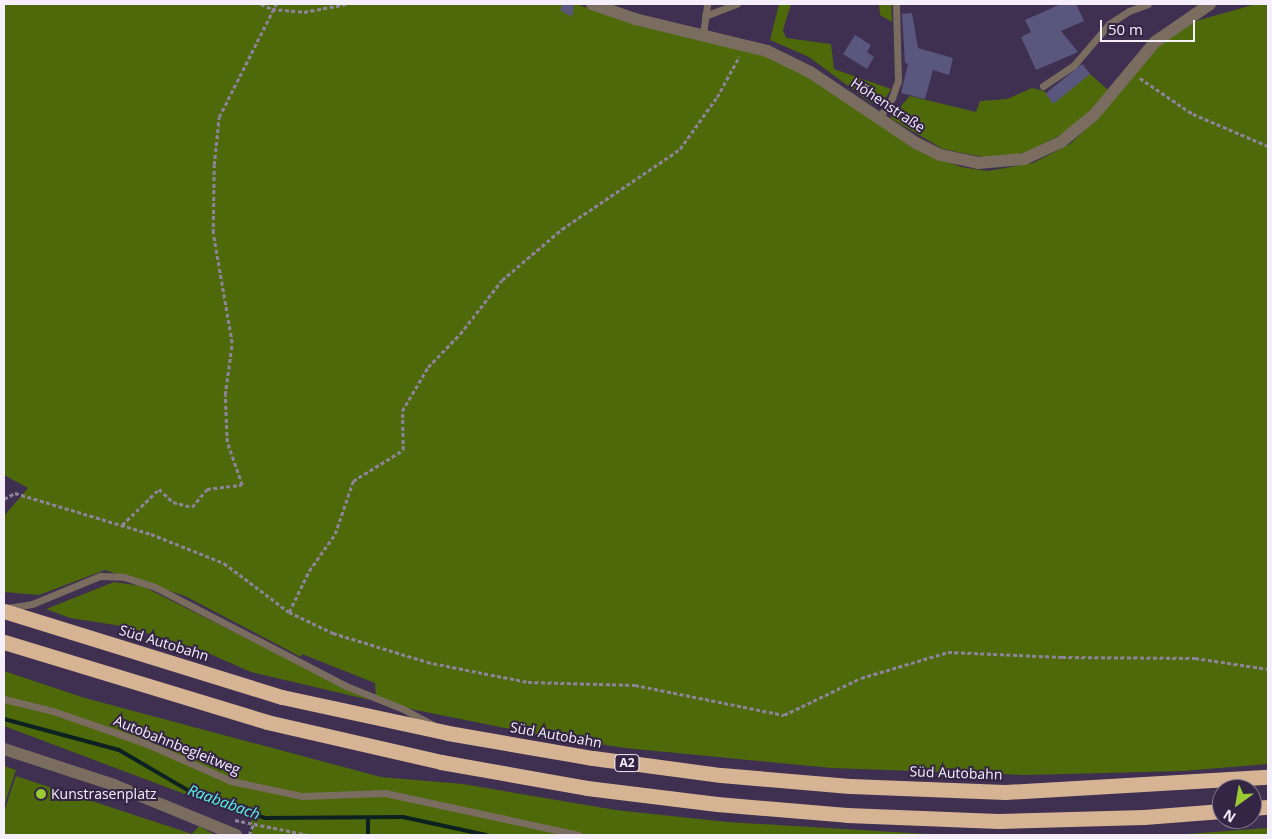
<!DOCTYPE html>
<meta charset="utf-8">
<style>
body{margin:0}
#map{position:relative;width:1272px;height:839px;overflow:hidden;background:#3f2f50;font-family:"Open Sans",sans-serif}
div>[style]{position:absolute}
.green>*{inset:0;background:#4d690a}
.stream>*{height:4px;margin:-2px;padding:0 2px;transform-origin:2px;border-radius:2px;background:#0d2220}
.building>*{inset:0;background:#59577d;transform-origin:0 0}
.path>*{height:2.5px;margin-top:-1.25px;transform-origin:0;background:repeating-linear-gradient(90deg,#8f839b 0 4px,transparent 0 6.5px)}
.service>*{height:7px;margin:-3.5px;padding:0 3.5px;transform-origin:3.5px;border-radius:3.5px;background:#7a6c5f}
.minor>*{height:12px;margin:-6px;padding:0 6px;transform-origin:6px;border-radius:6px;background:#7a6c5f}
.tertiary>*{height:12px;margin:-6px;padding:0 6px;transform-origin:6px;border-radius:6px;background:#7a6c5f}
.motorway>*{height:15px;margin:-7.5px;padding:0 7.5px;transform-origin:7.5px;border-radius:7.5px;background:#d6b493}
.dots>*{width:14px;height:14px;translate:-50% -50%;box-sizing:border-box;border:2px solid #352545;border-radius:50%}
span{translate:-50% -50%;white-space:nowrap;text-align:center;line-height:1.15;-webkit-text-stroke:4px #352545;paint-order:stroke}
.shield-label span{padding:1px 4px;background:#352545;border:1px solid;border-radius:4px;-webkit-text-stroke-width:0}
.shield-label{font-size:12px;color:#f5effc;font-weight:700}
.street-label{font-size:14px;color:#f5effc}
.poi-label{font-size:14px;color:#f5effc}
.left{translate:0 -50%;text-align:left}
.water-label{font-size:15px;color:#57f7e8;font-style:italic}
.frame{position:absolute;inset:0;border:5px solid #f5effc;pointer-events:none}
.north{position:absolute;left:1212px;top:779px;width:50px;height:50px;box-sizing:border-box;background:#352545;border:1px solid #82768e;border-radius:50%;rotate:212deg;font-size:14px;font-weight:700;line-height:20px;text-align:center;color:#f5effc}
.north::after{content:'';display:block;margin:auto;width:18px;height:22px;background:#9acb34;clip-path:polygon(50% 0,100% 100%,50% 72%,0 100%)}
.scale{position:absolute;left:1100px;top:20px;width:95px;height:22px;box-sizing:border-box;border:2px solid #f5effc;border-top:0;padding-left:6px;font-size:15px;line-height:18px;white-space:nowrap;color:#f5effc;-webkit-text-stroke:4px #352545;paint-order:stroke}
</style>
<div id="map">
<div class="green">
<div style="clip-path:polygon(4px 4px,576px 4px,608px 15px,787px 60px,913px 148px,961px 167px,988px 171px,1033px 163px,1070px 144px,1098px 118px,1161px 44px,1196px 21px,1256px 4px,1268px 4px,1268px 764px,1183px 771px,1025px 775px,831px 768px,625px 748px,535px 734px,376px 702px,375px 683px,302px 654px,301px 657px,185px 596px,105px 570px,39px 595px,4px 592px,4px 516px,28px 488px,4px 475px)"></div>
<div style="clip-path:polygon(779px 4px,791px 4px,783px 30px,786px 38px,831px 44px,834px 69px,891px 89px,883px 103px,871px 103px,809px 57px,770px 40px)"></div>
<div style="clip-path:polygon(879px 4px,891px 4px,892px 22px,880px 15px)"></div>
<div style="clip-path:polygon(1090px 74px,1108px 90px,1074px 128px,1029px 151px,1011px 156px,988px 158px,943px 149px,890px 118px,910px 96px,976px 112px,980px 101px,1007px 99px,1032px 88px,1044px 91px,1053px 102px)"></div>
<div style="clip-path:polygon(114px 582px,142px 586px,370px 700px,251px 672px,201px 650px,128px 627px,70px 618px,46px 609px)"></div>
<div style="clip-path:polygon(4px 671px,85px 698px,381px 777px,463px 784px,616px 810px,727px 822px,943px 835px,252px 835px,251px 819px,4px 726px)"></div>
<div style="clip-path:polygon(4px 766px,16px 770px,4px 806px)"></div>
<div style="clip-path:polygon(16px 776px,192px 834px,199px 826px,215px 835px,4px 835px,4px 812px)"></div>
<div style="clip-path:polygon(1268px 828px,1268px 835px,1153px 835px,1187px 834px)"></div>
</div>
<div class="stream">
<div style="left:4px;top:719px;width:119px;rotate:15.1deg"></div>
<div style="left:119px;top:750px;width:83px;rotate:30.3deg"></div>
<div style="left:191px;top:792px;width:78px;rotate:19.4deg"></div>
<div style="left:265px;top:818px;width:138px;rotate:-0.4deg"></div>
<div style="left:403px;top:817px;width:85px;rotate:12.2deg"></div>
<div style="left:368px;top:819px;width:16px;rotate:90deg"></div>
</div>
<div class="building">
<div style="clip-path:polygon(563px 4px,574px 4px,572px 17px,560px 10px)"></div>
<div style="clip-path:polygon(1061px 4px,1076px 4px,1084px 21px,1061px 31px,1078px 52px,1036px 70px,1021px 37px,1031px 32px,1025px 20px)"></div>
<div style="clip-path:polygon(912px 13px,918px 48px,953px 58px,949px 75px,933px 70px,925px 99px,901px 93px,908px 64px,905px 63px,902px 14px)"></div>
<div style="clip-path:polygon(855px 35px,871px 45px,867px 52px,874px 57px,867px 69px,843px 54px)"></div>
<div style="left:1082px;top:64px;width:13px;height:47px;rotate:51deg"></div>
</div>
<div class="path">
<div style="left:261px;top:4px;width:12px;rotate:24deg"></div>
<div style="left:272px;top:9px;width:32px;rotate:5deg"></div>
<div style="left:304px;top:12px;width:43px;rotate:-10.8deg"></div>
<div style="left:1140px;top:78px;width:64px;rotate:34.2deg"></div>
<div style="left:1193px;top:114px;width:82px;rotate:23.1deg"></div>
<div style="left:4px;top:499px;width:13px;rotate:-29deg"></div>
<div style="left:15px;top:493px;width:142px;rotate:16.8deg"></div>
<div style="left:151px;top:534px;width:79px;rotate:21.7deg"></div>
<div style="left:224px;top:563px;width:81px;rotate:37deg"></div>
<div style="left:289px;top:612px;width:49px;rotate:25.5deg"></div>
<div style="left:333px;top:633px;width:98px;rotate:17.1deg"></div>
<div style="left:427px;top:662px;width:103px;rotate:11.2deg"></div>
<div style="left:528px;top:682px;width:107px;rotate:1.6deg"></div>
<div style="left:635px;top:685px;width:152px;rotate:11.4deg"></div>
<div style="left:784px;top:715px;width:85px;rotate:-25.7deg"></div>
<div style="left:861px;top:678px;width:91px;rotate:-16.6deg"></div>
<div style="left:948px;top:652px;width:114px;rotate:2.5deg"></div>
<div style="left:1062px;top:657px;width:133px;rotate:0.4deg"></div>
<div style="left:1195px;top:658px;width:74px;rotate:8.6deg"></div>
<div style="left:122px;top:525px;width:52px;rotate:-44.2deg"></div>
<div style="left:159px;top:489px;width:19px;rotate:43deg"></div>
<div style="left:173px;top:502px;width:20px;rotate:15deg"></div>
<div style="left:192px;top:507px;width:23px;rotate:-50deg"></div>
<div style="left:207px;top:489px;width:35px;rotate:-7deg"></div>
<div style="left:242px;top:485px;width:46px;rotate:-109.2deg"></div>
<div style="left:227px;top:442px;width:47px;rotate:-92.4deg"></div>
<div style="left:225px;top:395px;width:52px;rotate:-82.3deg"></div>
<div style="left:232px;top:343px;width:112px;rotate:-99.8deg"></div>
<div style="left:213px;top:233px;width:68px;rotate:-89.2deg"></div>
<div style="left:214px;top:165px;width:48px;rotate:-84.1deg"></div>
<div style="left:219px;top:117px;width:127px;rotate:-63.2deg"></div>
<div style="left:289px;top:612px;width:46px;rotate:-64deg"></div>
<div style="left:309px;top:571px;width:45px;rotate:-54.9deg"></div>
<div style="left:335px;top:534px;width:56px;rotate:-71.2deg"></div>
<div style="left:353px;top:481px;width:59px;rotate:-31.8deg"></div>
<div style="left:403px;top:450px;width:39px;rotate:-91deg"></div>
<div style="left:402px;top:411px;width:51px;rotate:-59.4deg"></div>
<div style="left:428px;top:367px;width:46px;rotate:-45.9deg"></div>
<div style="left:460px;top:334px;width:68px;rotate:-52.1deg"></div>
<div style="left:502px;top:280px;width:79px;rotate:-40.4deg"></div>
<div style="left:562px;top:229px;width:143px;rotate:-34.1deg"></div>
<div style="left:680px;top:149px;width:64px;rotate:-54.6deg"></div>
<div style="left:717px;top:97px;width:46px;rotate:-61.2deg"></div>
<div style="left:235px;top:820px;width:76px;rotate:11.5deg"></div>
<div style="left:249px;top:835px;width:11px;rotate:-68deg"></div>
</div>
<div class="service">
<div style="left:705px;top:16px;width:34px;rotate:-21deg"></div>
<div style="left:703px;top:34px;width:30px;rotate:-82deg"></div>
<div style="left:1043px;top:86px;width:37px;rotate:-34deg"></div>
<div style="left:1074px;top:65px;width:54px;rotate:-49.5deg"></div>
<div style="left:1109px;top:24px;width:24px;rotate:-33deg"></div>
<div style="left:1129px;top:11px;width:20px;rotate:-20deg"></div>
<div style="left:879px;top:118px;width:24px;rotate:-57deg"></div>
<div style="left:892px;top:98px;width:18px;rotate:-71deg"></div>
<div style="left:898px;top:81px;width:77px;rotate:-91.5deg"></div>
<div style="left:7px;top:608px;width:25px;rotate:-9deg"></div>
<div style="left:32px;top:604px;width:74px;rotate:-22.4deg"></div>
<div style="left:100px;top:576px;width:24px;rotate:2deg"></div>
<div style="left:124px;top:577px;width:33px;rotate:18deg"></div>
<div style="left:155px;top:587px;width:215px;rotate:27.4deg"></div>
<div style="left:346px;top:686px;width:61px;rotate:22deg"></div>
<div style="left:403px;top:709px;width:34px;rotate:28deg"></div>
<div style="left:4px;top:699px;width:50px;rotate:13.8deg"></div>
<div style="left:53px;top:711px;width:97px;rotate:19.2deg"></div>
<div style="left:145px;top:743px;width:94px;rotate:23.8deg"></div>
<div style="left:231px;top:781px;width:73px;rotate:11.9deg"></div>
<div style="left:302px;top:796px;width:83px;rotate:-2.1deg"></div>
<div style="left:385px;top:793px;width:198px;rotate:12.2deg"></div>
</div>
<div class="minor">
<div style="left:4px;top:749px;width:116px;rotate:18.1deg"></div>
<div style="left:114px;top:785px;width:132px;rotate:22.3deg"></div>
</div>
<div class="tertiary">
<div style="left:592px;top:4px;width:46px;rotate:19.2deg"></div>
<div style="left:635px;top:19px;width:136px;rotate:13.6deg"></div>
<div style="left:767px;top:51px;width:48px;rotate:26deg"></div>
<div style="left:810px;top:72px;width:128px;rotate:33.8deg"></div>
<div style="left:916px;top:143px;width:28px;rotate:26deg"></div>
<div style="left:941px;top:155px;width:38px;rotate:12deg"></div>
<div style="left:978px;top:163px;width:46px;rotate:-5deg"></div>
<div style="left:1024px;top:159px;width:41px;rotate:-24.7deg"></div>
<div style="left:1061px;top:142px;width:43px;rotate:-39.3deg"></div>
<div style="left:1094px;top:115px;width:95px;rotate:-50.1deg"></div>
<div style="left:1155px;top:42px;width:67px;rotate:-34.6deg"></div>
</div>
<div class="motorway">
<div style="left:4px;top:611px;width:291px;rotate:17.2deg"></div>
<div style="left:282px;top:697px;width:170px;rotate:12.2deg"></div>
<div style="left:448px;top:733px;width:147px;rotate:9.8deg"></div>
<div style="left:593px;top:758px;width:129px;rotate:7.6deg"></div>
<div style="left:721px;top:775px;width:129px;rotate:4.9deg"></div>
<div style="left:850px;top:786px;width:155px;rotate:2.2deg"></div>
<div style="left:1005px;top:792px;width:263px;rotate:-3.3deg"></div>
<div style="left:4px;top:642px;width:275px;rotate:16.9deg"></div>
<div style="left:267px;top:722px;width:179px;rotate:12.9deg"></div>
<div style="left:441px;top:762px;width:148px;rotate:10.1deg"></div>
<div style="left:587px;top:788px;width:131px;rotate:7deg"></div>
<div style="left:717px;top:804px;width:130px;rotate:4.8deg"></div>
<div style="left:847px;top:815px;width:151px;rotate:2.3deg"></div>
<div style="left:998px;top:821px;width:146px;rotate:-1.6deg"></div>
<div style="left:1144px;top:817px;width:78px;rotate:-4.4deg"></div>
<div style="left:1252px;top:808px;width:16px;rotate:-4deg"></div>
</div>
<div class="dots">
<div style="left:41px;top:794px;background:#9acb34"></div>
</div>
<div class="shield-label">
<span style="left:627px;top:763px">A2</span>
</div>
<div class="street-label">
<span style="left:888px;top:105px;rotate:34deg">Höhenstraße</span>
<span style="left:164px;top:643px;rotate:17deg">Süd Autobahn</span>
<span style="left:556px;top:735px;rotate:10deg">Süd Autobahn</span>
<span style="left:177px;top:745px;rotate:22deg">Autobahnbegleitweg</span>
<span style="left:956px;top:773px;rotate:2deg">Süd Autobahn</span>
</div>
<div class="poi-label">
<span class="left" style="left:51px;top:794px">Kunstrasenplatz</span>
</div>
<div class="water-label">
<span style="left:224px;top:802px;rotate:20deg">Raababach</span>
</div>
<div class="frame"></div>
<div class="north">N</div>
<div class="scale">50 m</div>
</div>
